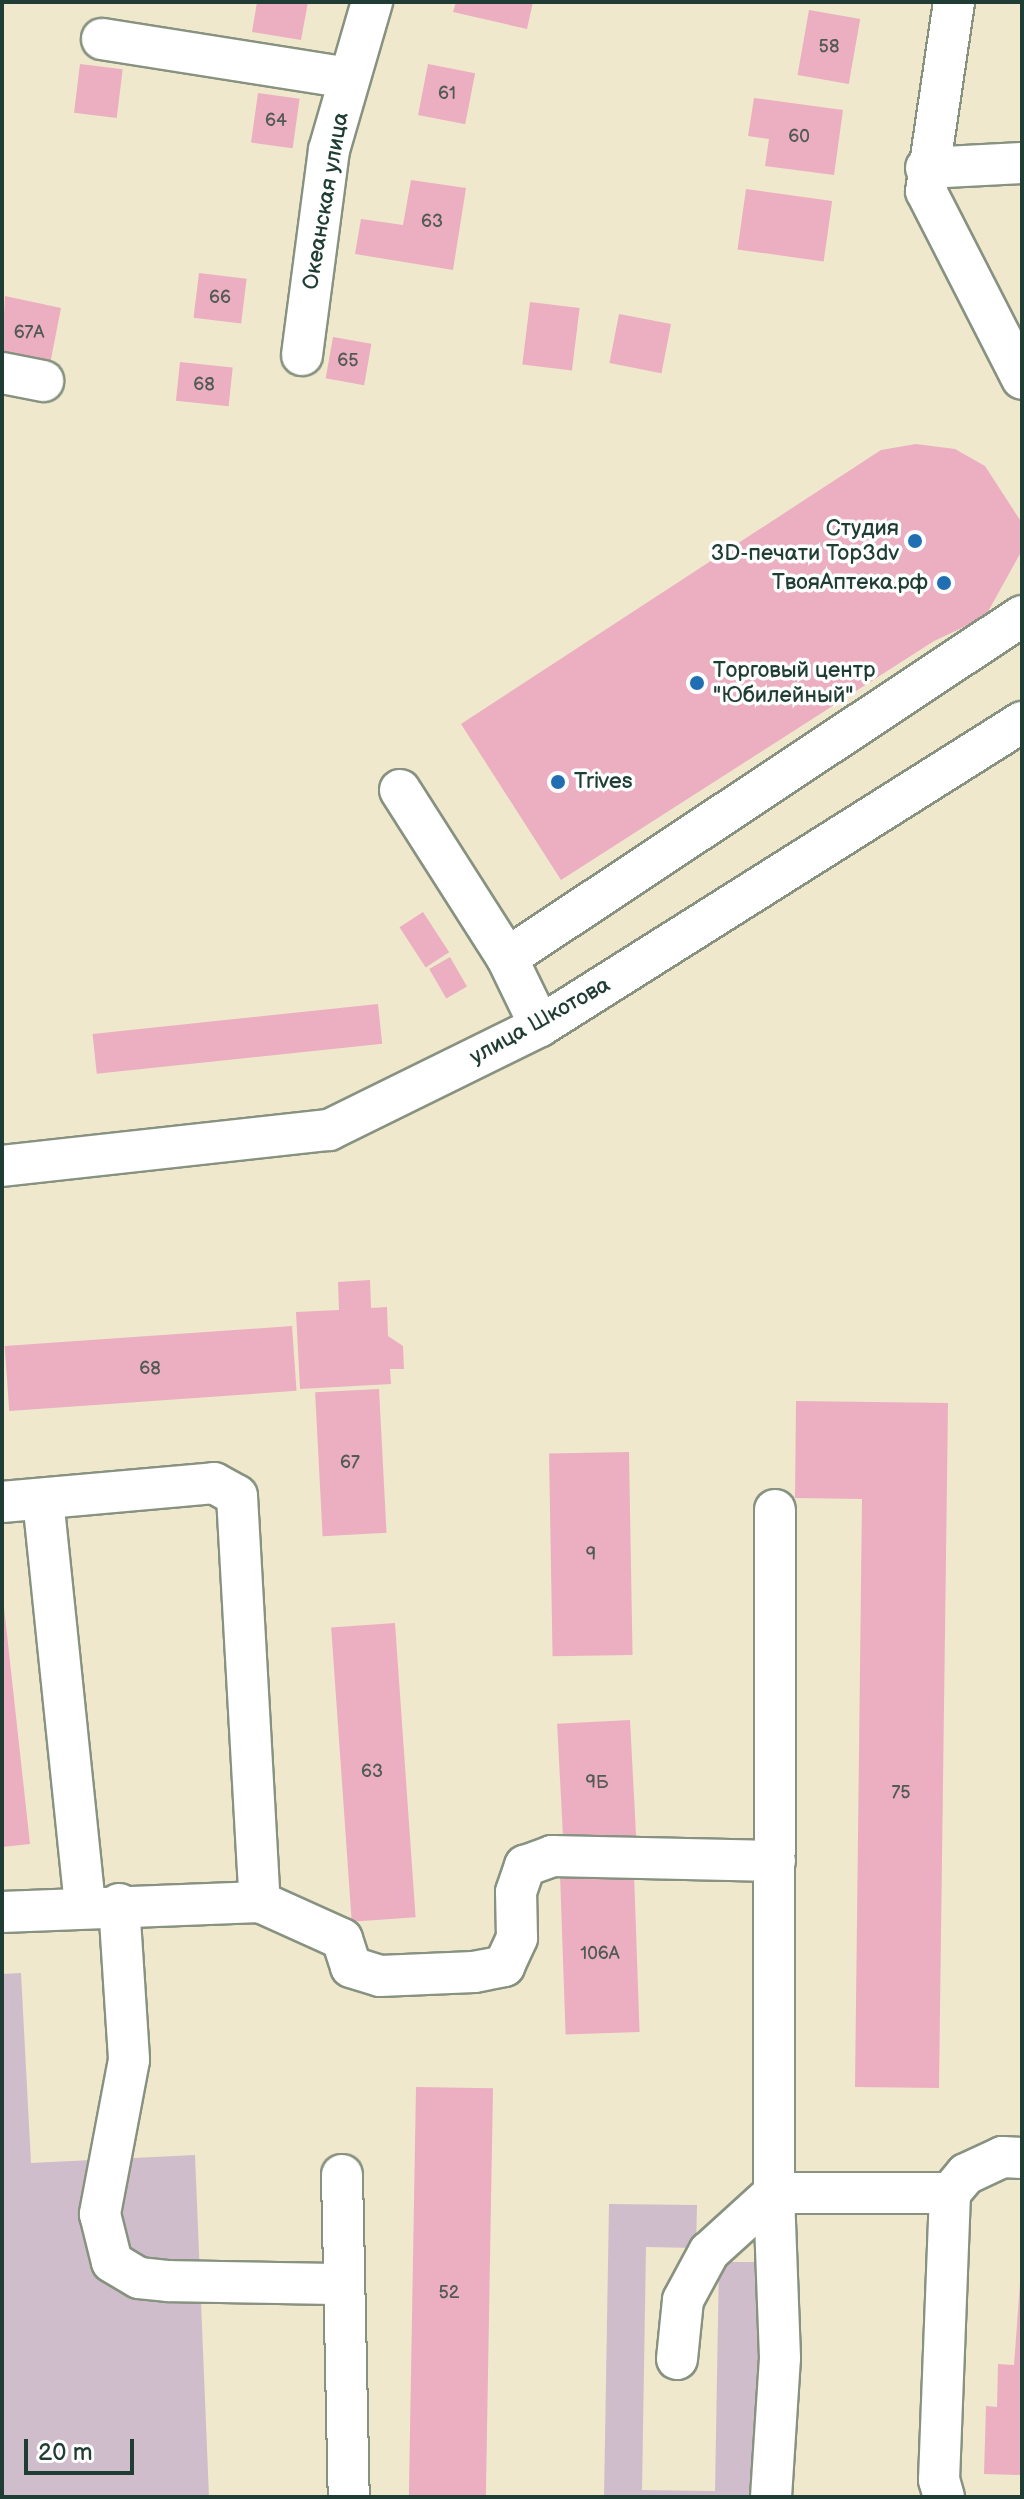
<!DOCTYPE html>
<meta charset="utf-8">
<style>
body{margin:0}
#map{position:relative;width:1024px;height:2499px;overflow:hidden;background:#efe8cd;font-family:"Balsamiq Sans",sans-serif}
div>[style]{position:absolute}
.industrial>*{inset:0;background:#d0bdcc}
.building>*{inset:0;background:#ebafc1;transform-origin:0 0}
.roads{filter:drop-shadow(2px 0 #879280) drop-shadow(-2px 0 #879280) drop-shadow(0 2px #879280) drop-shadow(0 -2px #879280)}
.minor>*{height:40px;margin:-20px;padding:0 20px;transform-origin:20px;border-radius:20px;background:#fff}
.dots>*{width:22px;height:22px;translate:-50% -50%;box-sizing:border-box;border:4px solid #fff;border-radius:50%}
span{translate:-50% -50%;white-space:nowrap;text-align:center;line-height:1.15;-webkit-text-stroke:7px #fff;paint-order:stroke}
.number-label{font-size:18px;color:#525a57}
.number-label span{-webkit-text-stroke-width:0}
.street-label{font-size:22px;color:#1f3d34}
.poi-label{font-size:22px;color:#1f3d34}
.right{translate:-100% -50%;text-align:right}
.left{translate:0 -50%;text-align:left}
.frame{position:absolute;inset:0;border:4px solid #1f3d34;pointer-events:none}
.scale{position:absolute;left:24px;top:2439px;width:110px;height:36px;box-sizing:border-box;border:4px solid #1f3d34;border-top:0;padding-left:10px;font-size:24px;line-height:28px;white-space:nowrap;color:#1f3d34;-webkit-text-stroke:6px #fff;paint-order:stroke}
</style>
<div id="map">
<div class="industrial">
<div style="clip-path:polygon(21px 1973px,31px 2163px,195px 2155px,209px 2497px,2px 2497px,2px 1974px)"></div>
<div style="clip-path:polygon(609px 2204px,697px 2205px,696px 2248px,646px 2247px,642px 2490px,715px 2491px,719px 2262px,768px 2262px,764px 2497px,604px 2497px)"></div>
</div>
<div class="building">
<div style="clip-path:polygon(257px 2px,308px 2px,301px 40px,252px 32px)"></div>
<div style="clip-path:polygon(456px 2px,533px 2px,527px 29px,453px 12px)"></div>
<div style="left:809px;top:10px;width:52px;height:66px;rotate:10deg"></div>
<div style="left:80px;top:64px;width:43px;height:49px;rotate:7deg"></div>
<div style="left:428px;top:64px;width:48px;height:52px;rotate:11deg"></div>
<div style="left:258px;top:93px;width:42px;height:50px;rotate:8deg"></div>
<div style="clip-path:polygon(754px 98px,843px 110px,834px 175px,765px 166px,769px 139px,748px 136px)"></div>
<div style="clip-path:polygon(411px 180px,466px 188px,453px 270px,355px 254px,361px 219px,403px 225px)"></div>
<div style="left:746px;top:189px;width:87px;height:61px;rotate:8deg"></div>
<div style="left:199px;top:273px;width:48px;height:45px;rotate:7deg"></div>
<div style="clip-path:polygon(5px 296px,61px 308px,50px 364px,2px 354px)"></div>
<div style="left:530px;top:302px;width:50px;height:63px;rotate:7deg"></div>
<div style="left:619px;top:314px;width:53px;height:50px;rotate:11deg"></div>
<div style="left:333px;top:337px;width:39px;height:42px;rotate:10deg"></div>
<div style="left:180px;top:362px;width:53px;height:39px;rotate:6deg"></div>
<div style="clip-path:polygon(916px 444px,955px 449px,985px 466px,1020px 520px,1021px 552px,985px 617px,934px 641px,561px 880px,461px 724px,881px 450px)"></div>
<div style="left:423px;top:912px;width:48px;height:28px;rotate:57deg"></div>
<div style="left:450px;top:957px;width:34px;height:24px;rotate:60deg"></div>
<div style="left:378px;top:1004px;width:40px;height:287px;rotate:84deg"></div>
<div style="clip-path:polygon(370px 1280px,371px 1308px,387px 1307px,388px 1336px,403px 1346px,404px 1369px,390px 1369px,391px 1384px,300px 1389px,296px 1312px,339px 1310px,338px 1282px)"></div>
<div style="left:292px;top:1326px;width:65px;height:288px;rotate:86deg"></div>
<div style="left:379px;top:1389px;width:144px;height:64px;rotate:87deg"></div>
<div style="clip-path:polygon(796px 1401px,948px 1403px,939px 2088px,855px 2087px,862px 1499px,795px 1498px)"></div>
<div style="left:629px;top:1452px;width:203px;height:80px;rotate:89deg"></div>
<div style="clip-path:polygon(2px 1589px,30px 1844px,2px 1847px)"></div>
<div style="left:395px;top:1623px;width:295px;height:64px;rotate:86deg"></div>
<div style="left:630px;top:1720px;width:121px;height:73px;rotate:87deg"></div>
<div style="left:634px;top:1873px;width:159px;height:74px;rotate:88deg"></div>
<div style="left:416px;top:2087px;width:77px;height:410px;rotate:1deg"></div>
<div style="clip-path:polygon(1022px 2256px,1022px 2475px,984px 2474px,986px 2406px,997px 2407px,998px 2364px,1014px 2365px)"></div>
</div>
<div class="roads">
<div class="minor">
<div style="left:954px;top:2px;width:191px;rotate:98.4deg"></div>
<div style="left:926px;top:191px;width:211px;rotate:62.9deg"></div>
<div style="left:102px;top:39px;width:249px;rotate:9deg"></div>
<div style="left:926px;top:168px;width:96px;rotate:-3deg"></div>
<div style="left:302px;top:355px;width:207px;rotate:-82.5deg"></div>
<div style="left:329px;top:150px;width:154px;rotate:-73.8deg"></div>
<div style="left:2px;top:373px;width:42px;rotate:11deg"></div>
<div style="left:400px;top:790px;width:199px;rotate:57.5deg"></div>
<div style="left:540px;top:1026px;width:76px;rotate:-115.9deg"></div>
<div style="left:507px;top:958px;width:618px;rotate:-33.59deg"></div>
<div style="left:2px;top:1166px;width:329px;rotate:-6.3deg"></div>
<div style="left:329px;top:1130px;width:235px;rotate:-26.2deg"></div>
<div style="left:540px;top:1026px;width:570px;rotate:-32.24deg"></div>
<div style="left:43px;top:1499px;width:407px;rotate:84.1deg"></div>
<div style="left:2px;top:1502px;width:213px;rotate:-5.1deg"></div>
<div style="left:214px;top:1483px;width:26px;rotate:29deg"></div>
<div style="left:237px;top:1496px;width:407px;rotate:86.8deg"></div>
<div style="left:260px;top:1902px;width:258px;rotate:177.8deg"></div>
<div style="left:775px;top:1510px;width:683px;rotate:90.08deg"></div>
<div style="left:774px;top:2193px;width:176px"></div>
<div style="left:950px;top:2193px;width:25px;rotate:-50deg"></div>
<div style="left:966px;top:2174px;width:40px;rotate:-25deg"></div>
<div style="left:1002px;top:2157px;width:20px;rotate:3deg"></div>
<div style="left:260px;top:1902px;width:90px;rotate:24.3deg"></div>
<div style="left:342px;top:1939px;width:29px;rotate:72deg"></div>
<div style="left:351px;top:1967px;width:30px;rotate:17deg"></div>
<div style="left:380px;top:1976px;width:94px;rotate:-2.4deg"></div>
<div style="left:474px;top:1972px;width:31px;rotate:-11deg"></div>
<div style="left:504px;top:1966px;width:31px;rotate:-65deg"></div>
<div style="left:517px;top:1938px;width:46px;rotate:-91.2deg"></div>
<div style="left:516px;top:1892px;width:28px;rotate:-71deg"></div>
<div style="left:525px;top:1866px;width:29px;rotate:-20deg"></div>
<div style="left:552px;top:1856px;width:223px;rotate:1.3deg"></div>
<div style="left:119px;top:1904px;width:156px;rotate:86.3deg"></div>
<div style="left:129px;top:2060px;width:157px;rotate:100.7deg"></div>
<div style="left:100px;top:2214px;width:49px;rotate:76deg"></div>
<div style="left:112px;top:2262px;width:31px;rotate:31deg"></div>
<div style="left:139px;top:2278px;width:30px;rotate:6deg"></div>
<div style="left:169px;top:2281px;width:175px;rotate:1deg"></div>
<div style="left:342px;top:2175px;width:322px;rotate:88.8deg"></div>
<div style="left:677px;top:2359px;width:59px;rotate:-84.2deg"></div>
<div style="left:683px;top:2300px;width:55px;rotate:-61.6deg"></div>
<div style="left:709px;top:2252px;width:88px;rotate:-42.2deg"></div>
<div style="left:771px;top:2497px;width:139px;rotate:-86.3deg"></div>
<div style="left:780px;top:2358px;width:165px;rotate:-92.1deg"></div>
<div style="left:944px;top:2497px;width:18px;rotate:-106deg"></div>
<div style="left:939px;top:2480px;width:287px;rotate:-87.8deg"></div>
</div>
</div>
<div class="dots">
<div style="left:915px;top:541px;background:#1f6fb2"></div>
<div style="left:944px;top:583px;background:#1f6fb2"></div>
<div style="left:697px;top:683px;background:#1f6fb2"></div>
<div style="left:558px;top:782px;background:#1f6fb2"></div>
</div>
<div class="number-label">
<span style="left:829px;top:47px">58</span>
<span style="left:447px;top:94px">61</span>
<span style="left:276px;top:121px">64</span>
<span style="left:799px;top:137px">60</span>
<span style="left:432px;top:222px">63</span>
<span style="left:220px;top:298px">66</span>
<span style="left:29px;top:333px">67А</span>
<span style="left:348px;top:361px">65</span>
<span style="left:204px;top:385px">68</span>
<span style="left:150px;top:1369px">68</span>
<span style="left:350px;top:1463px">67</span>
<span style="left:591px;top:1555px">9</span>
<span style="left:372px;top:1772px">63</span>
<span style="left:597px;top:1783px">9Б</span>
<span style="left:901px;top:1793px">75</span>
<span style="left:600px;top:1954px">106А</span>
<span style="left:449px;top:2293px">52</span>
</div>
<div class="street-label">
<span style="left:326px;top:201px;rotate:-80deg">Океанская улица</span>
<span style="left:540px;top:1021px;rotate:-29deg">улица Шкотова</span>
</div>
<div class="poi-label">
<span class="right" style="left:899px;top:541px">Студия<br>3D-печати Top3dv</span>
<span class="right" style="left:928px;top:583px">ТвояАптека.рф</span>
<span class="left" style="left:713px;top:683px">Торговый центр<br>"Юбилейный"</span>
<span class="left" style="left:574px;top:782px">Trives</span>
</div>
<div class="frame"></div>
<div class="scale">20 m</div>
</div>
